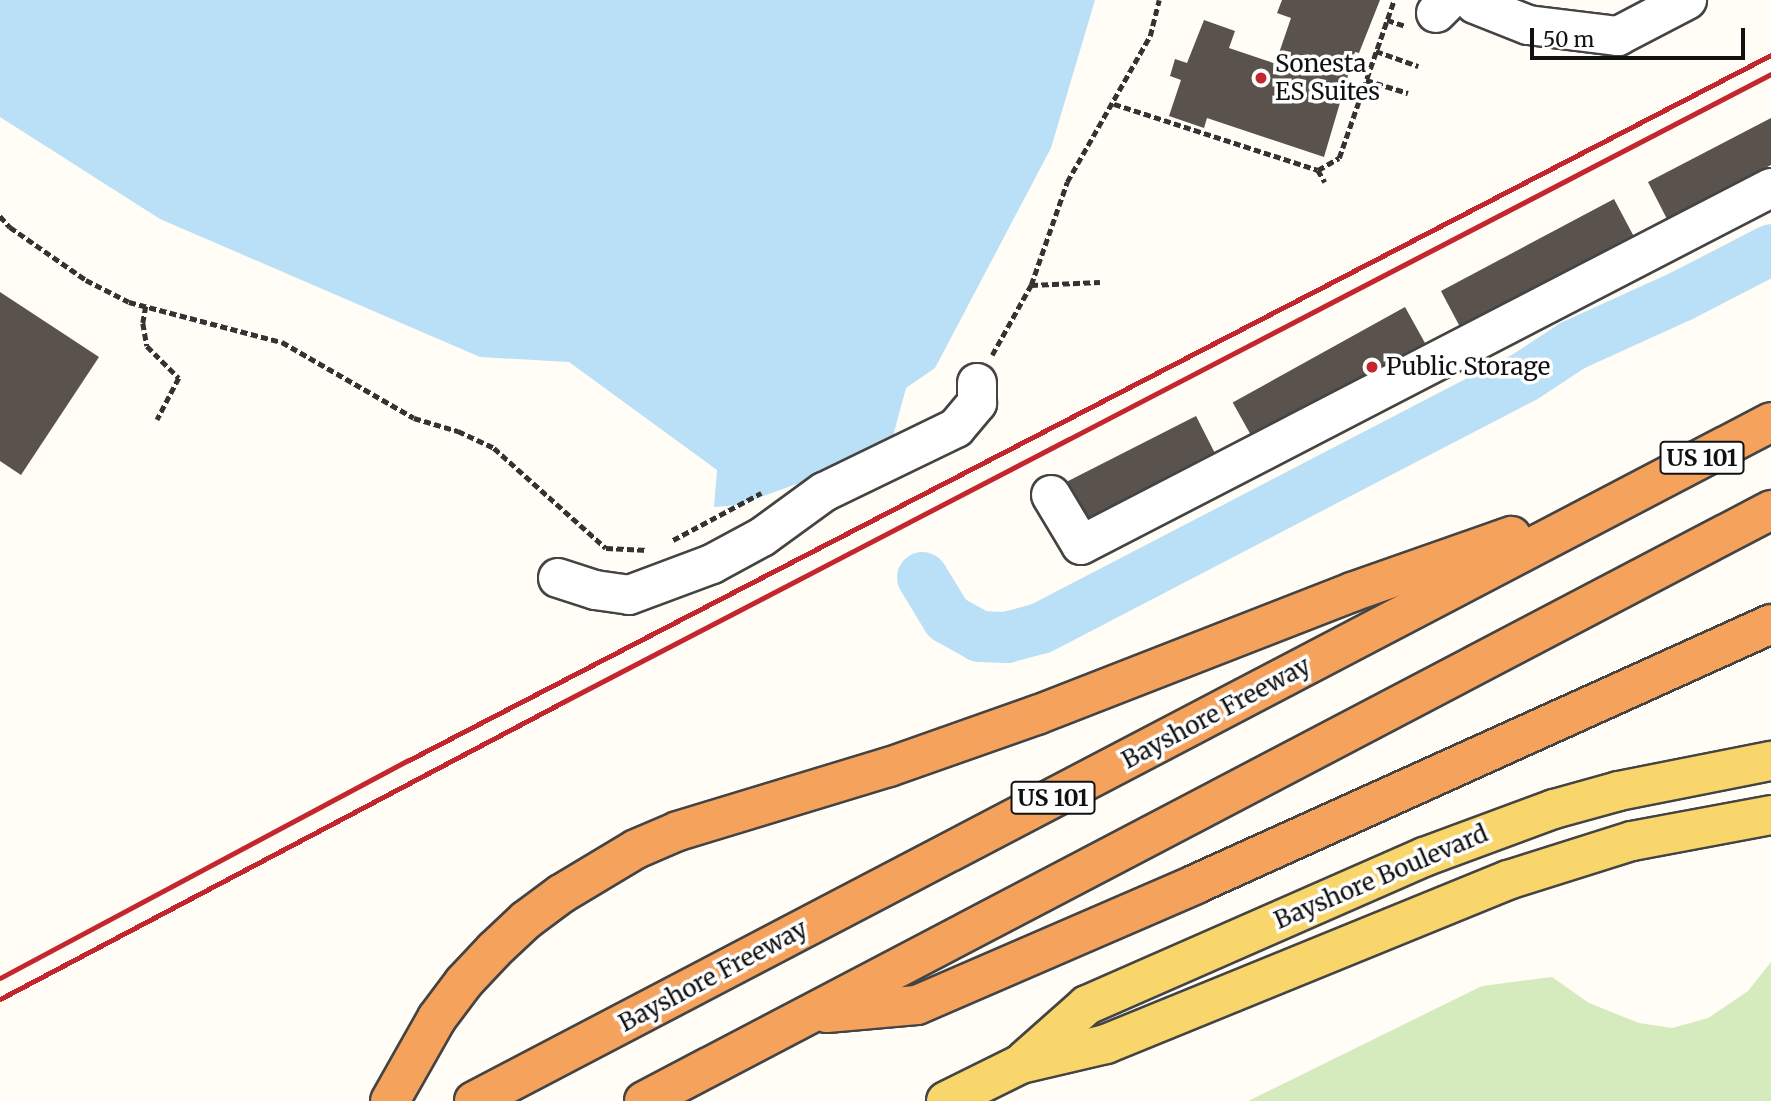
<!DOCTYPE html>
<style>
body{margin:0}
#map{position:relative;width:1771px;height:1101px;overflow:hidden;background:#fffdf5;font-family:Merriweather,serif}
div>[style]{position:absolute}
.green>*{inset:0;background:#d5ebbd}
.water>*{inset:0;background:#b9e0f7}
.river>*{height:51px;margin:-25.5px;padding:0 25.5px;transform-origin:25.5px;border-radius:25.5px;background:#b9e0f7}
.building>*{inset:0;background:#5a524d;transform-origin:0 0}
.path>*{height:4.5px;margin-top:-2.25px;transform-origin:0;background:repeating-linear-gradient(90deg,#333 0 7px,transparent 0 10.5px)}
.roads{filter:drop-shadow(2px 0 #444) drop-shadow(-2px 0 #444) drop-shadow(0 2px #444) drop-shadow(0 -2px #444)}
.minor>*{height:38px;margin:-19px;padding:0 19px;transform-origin:19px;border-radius:19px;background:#fff}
.major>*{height:38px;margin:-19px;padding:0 19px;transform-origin:19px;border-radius:19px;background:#f9d66b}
.highway>*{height:38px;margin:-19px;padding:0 19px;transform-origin:19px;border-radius:19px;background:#f5a25d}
.rail>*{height:5px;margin:-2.5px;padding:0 2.5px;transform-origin:2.5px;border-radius:2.5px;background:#c4262e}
.dots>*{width:19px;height:19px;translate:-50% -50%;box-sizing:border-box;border:4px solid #fff;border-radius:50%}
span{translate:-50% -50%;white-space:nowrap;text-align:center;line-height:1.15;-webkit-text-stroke:7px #fff;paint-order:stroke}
.shield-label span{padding:2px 5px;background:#fff;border:2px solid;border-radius:5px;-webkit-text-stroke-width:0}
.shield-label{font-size:23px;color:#111;font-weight:700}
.poi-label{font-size:24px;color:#111}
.left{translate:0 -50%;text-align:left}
.street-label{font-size:24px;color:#111}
.scale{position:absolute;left:1530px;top:28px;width:215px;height:32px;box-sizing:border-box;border:4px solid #111;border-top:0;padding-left:9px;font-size:21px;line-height:24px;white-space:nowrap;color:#111;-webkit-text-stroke:5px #fff;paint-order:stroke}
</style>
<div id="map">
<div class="green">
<div style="clip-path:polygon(1771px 962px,1771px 1101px,1248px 1101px,1482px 986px,1552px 977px,1589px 1003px,1639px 1023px,1672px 1028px,1708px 1018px,1748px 991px)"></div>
</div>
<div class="water">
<div style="clip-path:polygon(0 0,1095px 0,1051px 148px,935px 368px,906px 388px,893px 436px,841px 468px,738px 505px,714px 507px,717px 470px,569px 362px,480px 357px,160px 219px,0 117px)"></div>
</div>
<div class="river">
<div style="left:922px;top:577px;width:48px;rotate:58.6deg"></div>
<div style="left:947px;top:618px;width:37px;rotate:29deg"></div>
<div style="left:979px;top:636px;width:27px;rotate:2deg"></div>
<div style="left:1006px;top:637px;width:35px;rotate:-15deg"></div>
<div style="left:1040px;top:628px;width:547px;rotate:-27.46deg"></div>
<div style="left:1525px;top:376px;width:56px;rotate:-33.4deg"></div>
<div style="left:1572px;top:345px;width:119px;rotate:-24.4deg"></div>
<div style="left:1680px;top:296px;width:102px;rotate:-27.3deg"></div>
</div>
<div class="building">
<div style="clip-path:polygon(1282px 0,1380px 0,1359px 53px,1355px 52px,1324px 157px,1207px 118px,1204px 128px,1169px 116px,1181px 80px,1170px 76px,1175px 59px,1187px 63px,1204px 20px,1235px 31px,1229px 48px,1288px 68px,1290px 61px,1278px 56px,1291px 18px,1277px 13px)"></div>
<div style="clip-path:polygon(1771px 118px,1771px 165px,1667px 219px,1648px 182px)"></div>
<div style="left:1614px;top:199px;width:43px;height:196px;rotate:62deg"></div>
<div style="clip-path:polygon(0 292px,99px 357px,21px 475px,0 461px)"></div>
<div style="left:1405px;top:307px;width:43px;height:197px;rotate:61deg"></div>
<div style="left:1196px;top:416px;width:42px;height:144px;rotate:63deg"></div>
</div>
<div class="path">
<div style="left:1387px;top:20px;width:20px;rotate:18deg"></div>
<div style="left:1376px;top:51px;width:45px;rotate:19.7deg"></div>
<div style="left:1366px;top:80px;width:44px;rotate:17.2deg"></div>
<div style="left:1114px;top:104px;width:214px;rotate:17.9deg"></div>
<div style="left:1318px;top:170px;width:14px;rotate:60deg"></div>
<div style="left:1318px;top:170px;width:24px;rotate:-30deg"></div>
<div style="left:1339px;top:158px;width:167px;rotate:-70.8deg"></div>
<div style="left:0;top:216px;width:15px;rotate:48deg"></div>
<div style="left:10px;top:227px;width:93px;rotate:34.9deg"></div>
<div style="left:86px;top:280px;width:48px;rotate:27.1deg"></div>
<div style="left:129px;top:302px;width:158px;rotate:14.7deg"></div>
<div style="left:282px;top:342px;width:152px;rotate:29.9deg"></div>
<div style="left:414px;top:418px;width:46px;rotate:16.5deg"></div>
<div style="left:458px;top:431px;width:40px;rotate:25deg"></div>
<div style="left:494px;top:448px;width:150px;rotate:41.8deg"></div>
<div style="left:606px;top:548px;width:42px;rotate:2.7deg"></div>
<div style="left:1031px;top:285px;width:69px;rotate:-2.5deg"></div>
<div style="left:146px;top:306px;width:17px;rotate:100deg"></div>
<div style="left:143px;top:323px;width:23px;rotate:80deg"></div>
<div style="left:147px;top:346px;width:45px;rotate:45deg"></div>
<div style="left:179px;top:378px;width:47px;rotate:117.6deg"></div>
<div style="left:992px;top:355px;width:80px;rotate:-60.9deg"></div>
<div style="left:1031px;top:285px;width:109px;rotate:-70.7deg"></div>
<div style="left:1067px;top:182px;width:168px;rotate:-60.4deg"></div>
<div style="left:1150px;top:36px;width:37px;rotate:-76deg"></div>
<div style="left:673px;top:540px;width:100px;rotate:-28.1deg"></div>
</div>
<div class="roads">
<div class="minor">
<div style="left:1473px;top:0;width:4px;rotate:63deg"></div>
<div style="left:1475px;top:4px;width:57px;rotate:21.6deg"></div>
<div style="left:1528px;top:25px;width:91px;rotate:7deg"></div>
<div style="left:1618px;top:36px;width:78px;rotate:-27.6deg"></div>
<div style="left:1436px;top:13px;width:18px;rotate:-45deg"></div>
<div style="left:1051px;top:495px;width:58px;rotate:59deg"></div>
<div style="left:1081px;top:545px;width:777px;rotate:-27.36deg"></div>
<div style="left:558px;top:578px;width:39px;rotate:18deg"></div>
<div style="left:595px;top:590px;width:34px;rotate:8deg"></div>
<div style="left:629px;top:595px;width:89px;rotate:-20.5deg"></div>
<div style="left:712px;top:564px;width:57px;rotate:-28.4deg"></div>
<div style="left:762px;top:537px;width:77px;rotate:-36deg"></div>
<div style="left:824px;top:492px;width:147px;rotate:-25.9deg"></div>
<div style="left:956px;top:428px;width:33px;rotate:-50deg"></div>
<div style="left:977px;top:403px;width:20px;rotate:-90deg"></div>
</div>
<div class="major">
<div style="left:1025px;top:1060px;width:83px;rotate:-41.6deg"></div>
<div style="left:1087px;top:1005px;width:368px;rotate:-23.7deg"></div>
<div style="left:1424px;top:857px;width:139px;rotate:-20.3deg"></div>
<div style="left:1554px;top:809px;width:67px;rotate:-15.5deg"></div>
<div style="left:1619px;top:791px;width:155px;rotate:-11.2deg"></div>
<div style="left:946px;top:1101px;width:84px;rotate:-26.3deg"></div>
<div style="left:1021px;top:1064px;width:87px;rotate:-13.2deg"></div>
<div style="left:1106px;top:1044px;width:434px;rotate:-22.2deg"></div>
<div style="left:1508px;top:880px;width:130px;rotate:-17.5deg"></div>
<div style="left:1632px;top:841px;width:141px;rotate:-10.6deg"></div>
</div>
<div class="highway">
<div style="left:827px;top:1013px;width:90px;rotate:-5.1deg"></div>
<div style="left:917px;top:1005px;width:304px;rotate:-23.4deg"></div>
<div style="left:1196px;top:884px;width:631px;rotate:-24.33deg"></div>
<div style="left:390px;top:1101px;width:95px;rotate:-60.5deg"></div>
<div style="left:437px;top:1018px;width:45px;rotate:-53.1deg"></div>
<div style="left:464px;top:982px;width:44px;rotate:-46.8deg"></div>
<div style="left:494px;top:950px;width:44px;rotate:-43.2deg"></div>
<div style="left:526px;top:920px;width:44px;rotate:-36.6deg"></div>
<div style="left:561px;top:894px;width:87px;rotate:-31deg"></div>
<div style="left:636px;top:849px;width:46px;rotate:-23.2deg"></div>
<div style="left:678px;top:831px;width:220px;rotate:-16.9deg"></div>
<div style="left:889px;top:767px;width:157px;rotate:-19.4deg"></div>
<div style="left:1037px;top:715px;width:338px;rotate:-21.3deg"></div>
<div style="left:1352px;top:592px;width:169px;rotate:-19.4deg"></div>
<div style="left:474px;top:1101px;width:1464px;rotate:-27.63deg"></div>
<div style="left:644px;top:1101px;width:1273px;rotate:-27.67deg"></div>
</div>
</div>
<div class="rail">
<div style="left:0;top:978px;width:463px;rotate:-28.1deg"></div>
<div style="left:409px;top:760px;width:1534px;rotate:-27.37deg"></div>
<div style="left:0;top:999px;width:637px;rotate:-27.81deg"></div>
<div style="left:563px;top:702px;width:1361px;rotate:-27.47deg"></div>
</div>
<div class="dots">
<div style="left:1261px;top:78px;background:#c4262e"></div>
<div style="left:1372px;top:367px;background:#c4262e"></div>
</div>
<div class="shield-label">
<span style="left:1702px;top:458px">US 101</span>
<span style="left:1053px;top:798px">US 101</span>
</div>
<div class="poi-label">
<span class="left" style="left:1275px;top:78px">Sonesta<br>ES Suites</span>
<span class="left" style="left:1386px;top:367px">Public Storage</span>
</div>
<div class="street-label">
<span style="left:1216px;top:713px;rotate:-28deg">Bayshore Freeway</span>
<span style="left:1381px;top:877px;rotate:-23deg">Bayshore Boulevard</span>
<span style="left:713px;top:976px;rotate:-28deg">Bayshore Freeway</span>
</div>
<div class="scale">50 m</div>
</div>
